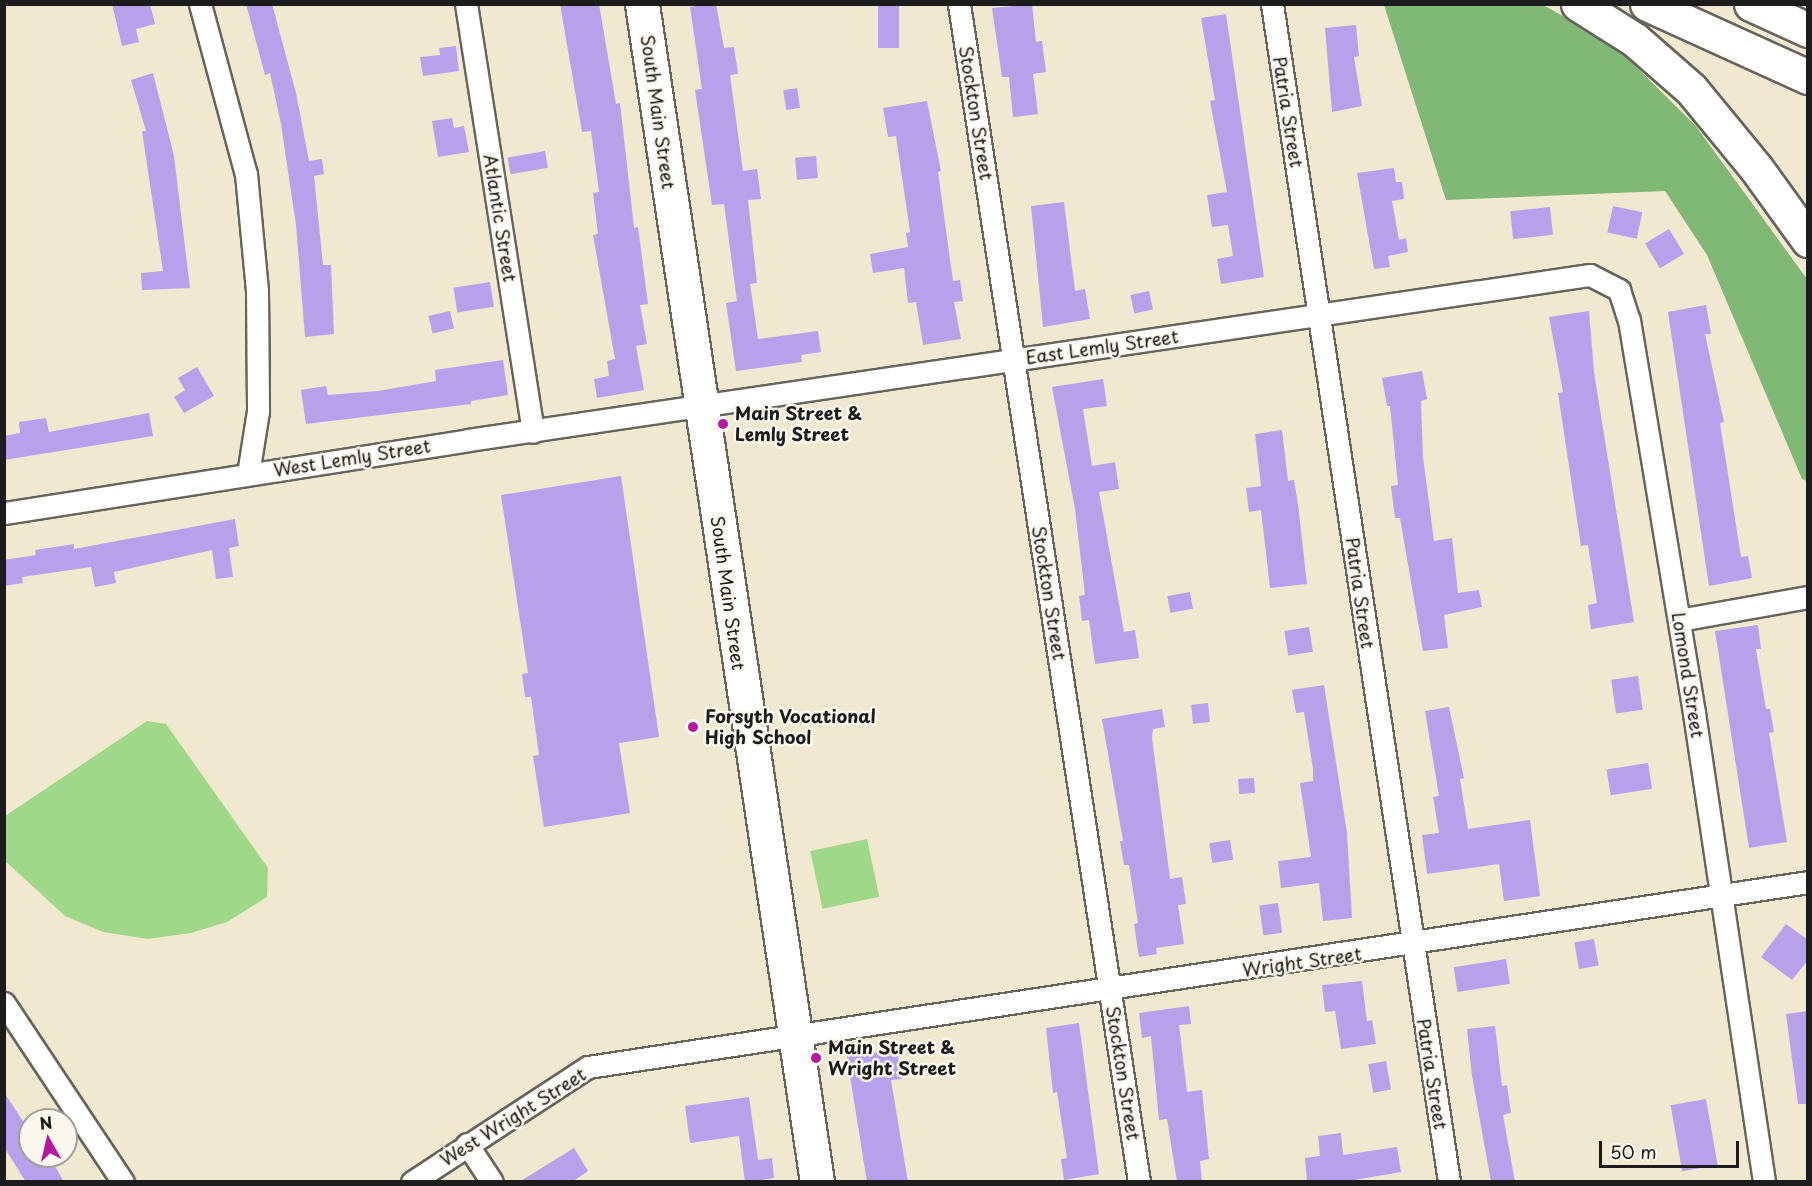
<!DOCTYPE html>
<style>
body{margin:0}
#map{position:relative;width:1812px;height:1186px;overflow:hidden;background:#f0e9d0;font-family:"Playpen Sans",sans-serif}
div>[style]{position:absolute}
.green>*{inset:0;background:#a0d88a;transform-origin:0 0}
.forest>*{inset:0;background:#80b876}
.building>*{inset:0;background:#b7a1eb;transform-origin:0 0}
.roads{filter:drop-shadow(2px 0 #66645b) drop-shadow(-2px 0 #66645b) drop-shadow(0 2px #66645b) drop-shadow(0 -2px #66645b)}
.street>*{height:21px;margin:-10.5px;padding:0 10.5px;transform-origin:10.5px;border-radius:10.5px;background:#fff}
.primary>*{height:33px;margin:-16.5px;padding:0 16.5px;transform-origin:16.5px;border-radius:16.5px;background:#fff}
.highway>*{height:33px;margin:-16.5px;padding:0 16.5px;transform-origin:16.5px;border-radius:16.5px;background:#fff}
.dots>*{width:16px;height:16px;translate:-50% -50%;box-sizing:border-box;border:3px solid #fbf7ec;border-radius:50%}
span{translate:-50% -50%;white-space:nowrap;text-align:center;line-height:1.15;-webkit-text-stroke:5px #fbf7ec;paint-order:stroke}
.street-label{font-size:18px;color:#1c1c1c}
.poi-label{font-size:18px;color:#1c1c1c;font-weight:700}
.left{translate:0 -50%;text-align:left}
.frame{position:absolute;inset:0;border:6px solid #1c1c1c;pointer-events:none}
.north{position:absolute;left:18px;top:1108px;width:60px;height:60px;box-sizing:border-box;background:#fbf7ec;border:2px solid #a29f99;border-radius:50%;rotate:352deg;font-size:16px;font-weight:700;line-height:24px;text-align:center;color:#1c1c1c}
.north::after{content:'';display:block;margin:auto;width:21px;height:27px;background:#b5179e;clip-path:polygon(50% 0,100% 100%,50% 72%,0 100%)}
.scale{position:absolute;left:1599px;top:1141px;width:140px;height:27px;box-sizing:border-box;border:3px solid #1c1c1c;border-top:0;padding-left:8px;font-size:18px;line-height:21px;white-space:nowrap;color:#1c1c1c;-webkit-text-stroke:4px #fbf7ec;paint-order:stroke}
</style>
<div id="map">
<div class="green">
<div style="clip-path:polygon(147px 721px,166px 724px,268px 868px,267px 897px,227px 922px,191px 933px,148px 939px,103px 932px,65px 916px,4px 860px,5px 816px)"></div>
<div style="left:867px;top:839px;width:59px;height:58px;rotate:78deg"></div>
</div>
<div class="forest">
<div style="clip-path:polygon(1384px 5px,1543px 5px,1612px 43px,1695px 125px,1807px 279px,1807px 481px,1802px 479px,1707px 255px,1665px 191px,1446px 200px)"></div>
</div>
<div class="building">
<div style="clip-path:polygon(112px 4px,150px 4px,155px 24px,136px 29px,139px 42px,122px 46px)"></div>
<div style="clip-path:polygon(246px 4px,272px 4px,296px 93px,309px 161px,322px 159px,324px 174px,314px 176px,323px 265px,331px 265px,334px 334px,305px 337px,296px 225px,281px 124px,270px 73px,265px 75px)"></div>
<div style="clip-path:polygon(560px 4px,599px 4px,616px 104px,620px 103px,634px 228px,638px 227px,648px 304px,640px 305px,647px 344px,636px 346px,644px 390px,597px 398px,594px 379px,609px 376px,607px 361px,615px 359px,593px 235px,598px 234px,593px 193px,599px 192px,591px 131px,582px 132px)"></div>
<div style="clip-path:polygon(707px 4px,716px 4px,724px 48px,734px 47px,738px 74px,730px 75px,743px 171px,757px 169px,761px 199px,748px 200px,757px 283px,750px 284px,758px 339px,818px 331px,821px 352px,801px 355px,802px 362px,736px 371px,726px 303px,737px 301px,724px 204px,712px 205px,695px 90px,702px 89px,690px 7px)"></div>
<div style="left:878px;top:4px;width:21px;height:44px"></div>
<div style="clip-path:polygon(1032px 4px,1036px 42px,1042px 41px,1046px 72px,1033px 74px,1038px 114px,1013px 117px,1009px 77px,1002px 77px,992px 8px)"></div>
<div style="clip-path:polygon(1226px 14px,1264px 277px,1221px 284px,1217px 259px,1233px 256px,1228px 225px,1212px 227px,1207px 195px,1227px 192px,1210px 101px,1215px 100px,1201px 18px)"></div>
<div style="clip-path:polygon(1356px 25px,1359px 56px,1354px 57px,1362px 106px,1332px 112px,1325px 28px)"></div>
<div style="clip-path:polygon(456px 46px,459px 71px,423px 76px,420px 57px,440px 55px,439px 48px)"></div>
<div style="clip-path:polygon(153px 73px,174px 156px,190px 288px,142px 290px,141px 273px,163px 271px,142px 131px,146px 131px,131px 80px)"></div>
<div style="left:797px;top:88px;width:20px;height:14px;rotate:81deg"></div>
<div style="clip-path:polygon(927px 101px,941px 171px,938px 172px,953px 281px,960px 280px,963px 301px,954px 302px,961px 339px,923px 345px,916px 302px,908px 303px,904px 268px,873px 273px,870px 254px,908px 247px,906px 233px,910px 232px,896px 136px,888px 137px,883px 108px)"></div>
<div style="clip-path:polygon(452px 118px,454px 128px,464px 126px,469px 152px,438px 157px,432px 121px)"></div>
<div style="left:545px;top:151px;width:17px;height:38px;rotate:80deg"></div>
<div style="left:816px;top:156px;width:22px;height:21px;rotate:85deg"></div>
<div style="clip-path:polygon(1394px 168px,1396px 182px,1402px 182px,1404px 199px,1392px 201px,1399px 240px,1406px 238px,1408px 252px,1388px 256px,1390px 267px,1374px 269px,1357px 173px)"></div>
<div style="clip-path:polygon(1064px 202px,1075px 291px,1085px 289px,1090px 319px,1043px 327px,1031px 206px)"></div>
<div style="left:1613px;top:206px;width:30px;height:27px;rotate:12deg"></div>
<div style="left:1550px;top:207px;width:28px;height:40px;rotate:84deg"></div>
<div style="left:1669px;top:229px;width:29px;height:28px;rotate:59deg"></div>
<div style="left:490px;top:282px;width:25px;height:37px;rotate:81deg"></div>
<div style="left:1149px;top:291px;width:19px;height:19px;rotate:78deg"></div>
<div style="clip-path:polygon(1706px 305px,1711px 334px,1705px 334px,1724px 422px,1720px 423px,1741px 557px,1748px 556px,1752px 578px,1709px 586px,1668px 312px)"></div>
<div style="left:450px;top:311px;width:18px;height:22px;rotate:77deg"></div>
<div style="clip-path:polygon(1589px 311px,1594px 372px,1634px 622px,1591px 629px,1588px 605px,1597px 603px,1588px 545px,1581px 546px,1558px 393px,1563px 392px,1549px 317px)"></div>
<div style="clip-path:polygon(503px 360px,508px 395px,471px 401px,471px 404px,306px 424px,301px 390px,326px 386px,328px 395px,378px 391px,436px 381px,435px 370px)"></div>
<div style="clip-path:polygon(197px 367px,214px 396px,184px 413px,174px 397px,185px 390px,178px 378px)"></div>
<div style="clip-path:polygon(1422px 371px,1427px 399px,1421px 401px,1423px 457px,1434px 541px,1452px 538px,1458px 593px,1479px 590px,1482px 607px,1444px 615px,1448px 648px,1423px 651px,1400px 518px,1395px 518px,1391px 486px,1398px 485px,1390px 406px,1387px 406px,1382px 378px)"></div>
<div style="clip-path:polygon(1103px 379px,1107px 406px,1083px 409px,1092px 466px,1115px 462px,1119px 489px,1099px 492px,1124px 632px,1135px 630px,1139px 658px,1095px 664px,1089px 620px,1082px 621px,1079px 596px,1085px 595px,1075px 509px,1052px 387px)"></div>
<div style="clip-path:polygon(149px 413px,153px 436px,4px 460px,4px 436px,20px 433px,19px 422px,46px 418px,49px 432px)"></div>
<div style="clip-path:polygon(1282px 430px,1288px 481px,1294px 480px,1298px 504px,1307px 584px,1270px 588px,1261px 510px,1249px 512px,1246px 488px,1261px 486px,1255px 434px)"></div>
<div style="clip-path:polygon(621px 476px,659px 737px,619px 743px,630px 813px,544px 827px,533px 756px,539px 755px,531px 697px,525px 697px,522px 674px,528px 673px,501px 495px)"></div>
<div style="clip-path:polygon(235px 519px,239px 546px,229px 548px,233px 577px,216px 579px,212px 550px,114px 572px,116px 583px,95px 587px,91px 567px,22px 577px,23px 583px,4px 586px,4px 560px,36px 555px,35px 550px,74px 544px,74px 549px)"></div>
<div style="left:1190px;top:592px;width:17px;height:23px;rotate:80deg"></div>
<div style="clip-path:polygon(1758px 625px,1761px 649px,1756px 649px,1766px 709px,1770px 709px,1774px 732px,1769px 733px,1787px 842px,1749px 848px,1715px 631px)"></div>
<div style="left:1309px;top:627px;width:25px;height:25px;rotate:81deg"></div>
<div style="left:1638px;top:676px;width:34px;height:27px;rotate:82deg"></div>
<div style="clip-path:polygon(1324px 685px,1347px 833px,1352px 918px,1323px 921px,1319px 883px,1281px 888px,1278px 861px,1311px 857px,1300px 783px,1313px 781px,1313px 769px,1304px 712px,1296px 713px,1292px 690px)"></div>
<div style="left:1208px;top:703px;width:19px;height:17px;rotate:84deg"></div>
<div style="clip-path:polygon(1449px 707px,1464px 778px,1460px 779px,1468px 829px,1530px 820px,1540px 896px,1504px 901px,1499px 864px,1427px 874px,1422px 835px,1439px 833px,1433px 797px,1439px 796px,1425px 711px)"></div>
<div style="clip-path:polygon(1162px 709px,1165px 727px,1153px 729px,1152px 738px,1170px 879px,1182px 877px,1186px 904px,1178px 905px,1184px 944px,1156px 948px,1157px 954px,1139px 957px,1134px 924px,1138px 923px,1129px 865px,1124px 865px,1120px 841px,1123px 841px,1102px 719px)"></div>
<div style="left:1648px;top:763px;width:26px;height:42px;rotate:81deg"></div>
<div style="left:1254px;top:778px;width:15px;height:16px;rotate:86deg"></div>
<div style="left:1230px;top:840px;width:20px;height:21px;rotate:81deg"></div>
<div style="left:1278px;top:903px;width:30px;height:19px;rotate:82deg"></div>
<div style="clip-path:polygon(1786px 924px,1808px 940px,1808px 960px,1792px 980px,1761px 957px)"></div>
<div style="left:1594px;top:939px;width:27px;height:20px;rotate:80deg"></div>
<div style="left:1506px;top:959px;width:25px;height:53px;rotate:81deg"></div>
<div style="clip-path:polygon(1362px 981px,1367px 1021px,1372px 1020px,1376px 1044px,1341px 1049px,1335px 1011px,1325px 1012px,1322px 985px)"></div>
<div style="clip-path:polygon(1189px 1006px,1191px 1024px,1179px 1025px,1187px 1092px,1202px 1090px,1209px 1159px,1200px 1161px,1202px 1182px,1177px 1182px,1167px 1119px,1159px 1120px,1151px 1036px,1142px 1038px,1139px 1013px)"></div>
<div style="clip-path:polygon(1808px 1011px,1808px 1104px,1798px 1104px,1786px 1014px)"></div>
<div style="clip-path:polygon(1079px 1023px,1099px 1174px,1064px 1180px,1061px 1159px,1067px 1158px,1057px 1092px,1053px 1093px,1046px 1028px)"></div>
<div style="clip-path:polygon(1495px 1026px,1502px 1086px,1507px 1085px,1511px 1113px,1503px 1115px,1515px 1182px,1491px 1182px,1472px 1076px,1467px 1029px)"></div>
<div style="clip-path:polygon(861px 1048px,862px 1055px,897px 1049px,902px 1079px,891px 1080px,908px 1182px,867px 1182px,846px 1051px)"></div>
<div style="left:1386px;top:1061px;width:29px;height:18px;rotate:80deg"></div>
<div style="clip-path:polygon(4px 1092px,30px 1132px,30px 1156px,49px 1156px,64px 1182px,26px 1182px,4px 1147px)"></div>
<div style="clip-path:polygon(749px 1097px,758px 1160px,772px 1158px,774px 1178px,745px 1182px,739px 1136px,690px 1143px,685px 1106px)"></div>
<div style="left:1706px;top:1099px;width:67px;height:36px;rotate:80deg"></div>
<div style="clip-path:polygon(1341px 1133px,1343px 1155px,1397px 1147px,1401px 1172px,1343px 1182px,1307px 1182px,1305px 1158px,1320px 1156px,1318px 1136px)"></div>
<div style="clip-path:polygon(574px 1148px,588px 1171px,572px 1182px,519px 1182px)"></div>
</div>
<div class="roads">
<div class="street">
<div style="left:200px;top:4px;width:176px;rotate:74.9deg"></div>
<div style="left:246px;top:174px;width:118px;rotate:84.6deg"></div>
<div style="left:257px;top:291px;width:120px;rotate:89.5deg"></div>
<div style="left:258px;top:411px;width:64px;rotate:99deg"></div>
<div style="left:466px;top:4px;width:433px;rotate:81.1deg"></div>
<div style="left:959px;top:4px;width:1192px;rotate:81.31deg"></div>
<div style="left:1272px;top:4px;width:1191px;rotate:81.45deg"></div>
<div style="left:4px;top:513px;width:470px;rotate:-8.9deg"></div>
<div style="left:468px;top:440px;width:1134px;rotate:-8.37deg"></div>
<div style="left:1590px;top:275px;width:33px;rotate:27deg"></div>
<div style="left:1619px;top:290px;width:32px;rotate:72deg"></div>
<div style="left:1629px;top:320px;width:398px;rotate:80.6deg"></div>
<div style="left:1694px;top:713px;width:474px;rotate:81.5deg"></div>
<div style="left:1679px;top:620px;width:131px;rotate:-10.1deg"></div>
<div style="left:4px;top:1003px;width:215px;rotate:56.4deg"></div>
<div style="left:467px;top:1144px;width:45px;rotate:56.7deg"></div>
<div style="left:412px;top:1182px;width:210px;rotate:-33.2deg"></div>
<div style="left:588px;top:1067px;width:1234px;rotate:-8.62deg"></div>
</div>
<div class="primary">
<div style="left:642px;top:4px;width:1191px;rotate:81.55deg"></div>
</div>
<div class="highway">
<div style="left:1578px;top:4px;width:67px;rotate:32.3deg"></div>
<div style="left:1635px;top:40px;width:74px;rotate:41.2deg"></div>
<div style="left:1691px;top:89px;width:102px;rotate:50.6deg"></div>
<div style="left:1756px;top:168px;width:89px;rotate:54.2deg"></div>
<div style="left:1647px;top:4px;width:177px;rotate:24.4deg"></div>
<div style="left:1751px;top:4px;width:63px;rotate:24.5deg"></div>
</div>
</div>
<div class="dots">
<div style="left:723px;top:424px;background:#b5179e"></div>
<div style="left:693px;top:727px;background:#b5179e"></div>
<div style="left:816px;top:1058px;background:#b5179e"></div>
</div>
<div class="street-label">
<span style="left:658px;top:112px;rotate:82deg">South Main Street</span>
<span style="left:1288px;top:112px;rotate:81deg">Patria Street</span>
<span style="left:976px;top:113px;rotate:81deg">Stockton Street</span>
<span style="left:500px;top:218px;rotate:81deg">Atlantic Street</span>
<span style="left:1102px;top:347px;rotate:-8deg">East Lemly Street</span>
<span style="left:352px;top:458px;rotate:-9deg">West Lemly Street</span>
<span style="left:728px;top:593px;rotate:82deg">South Main Street</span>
<span style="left:1049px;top:593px;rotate:81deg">Stockton Street</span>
<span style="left:1360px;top:593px;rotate:82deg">Patria Street</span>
<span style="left:1688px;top:675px;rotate:81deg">Lomond Street</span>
<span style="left:1302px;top:962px;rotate:-8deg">Wright Street</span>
<span style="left:1123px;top:1073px;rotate:81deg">Stockton Street</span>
<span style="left:1432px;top:1074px;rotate:81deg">Patria Street</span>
<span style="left:513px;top:1117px;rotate:-32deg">West Wright Street</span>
</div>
<div class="poi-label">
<span class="left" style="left:735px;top:424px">Main Street &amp;<br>Lemly Street</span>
<span class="left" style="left:705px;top:727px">Forsyth Vocational<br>High School</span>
<span class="left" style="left:828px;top:1058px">Main Street &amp;<br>Wright Street</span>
</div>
<div class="frame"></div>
<div class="north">N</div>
<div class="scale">50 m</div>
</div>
